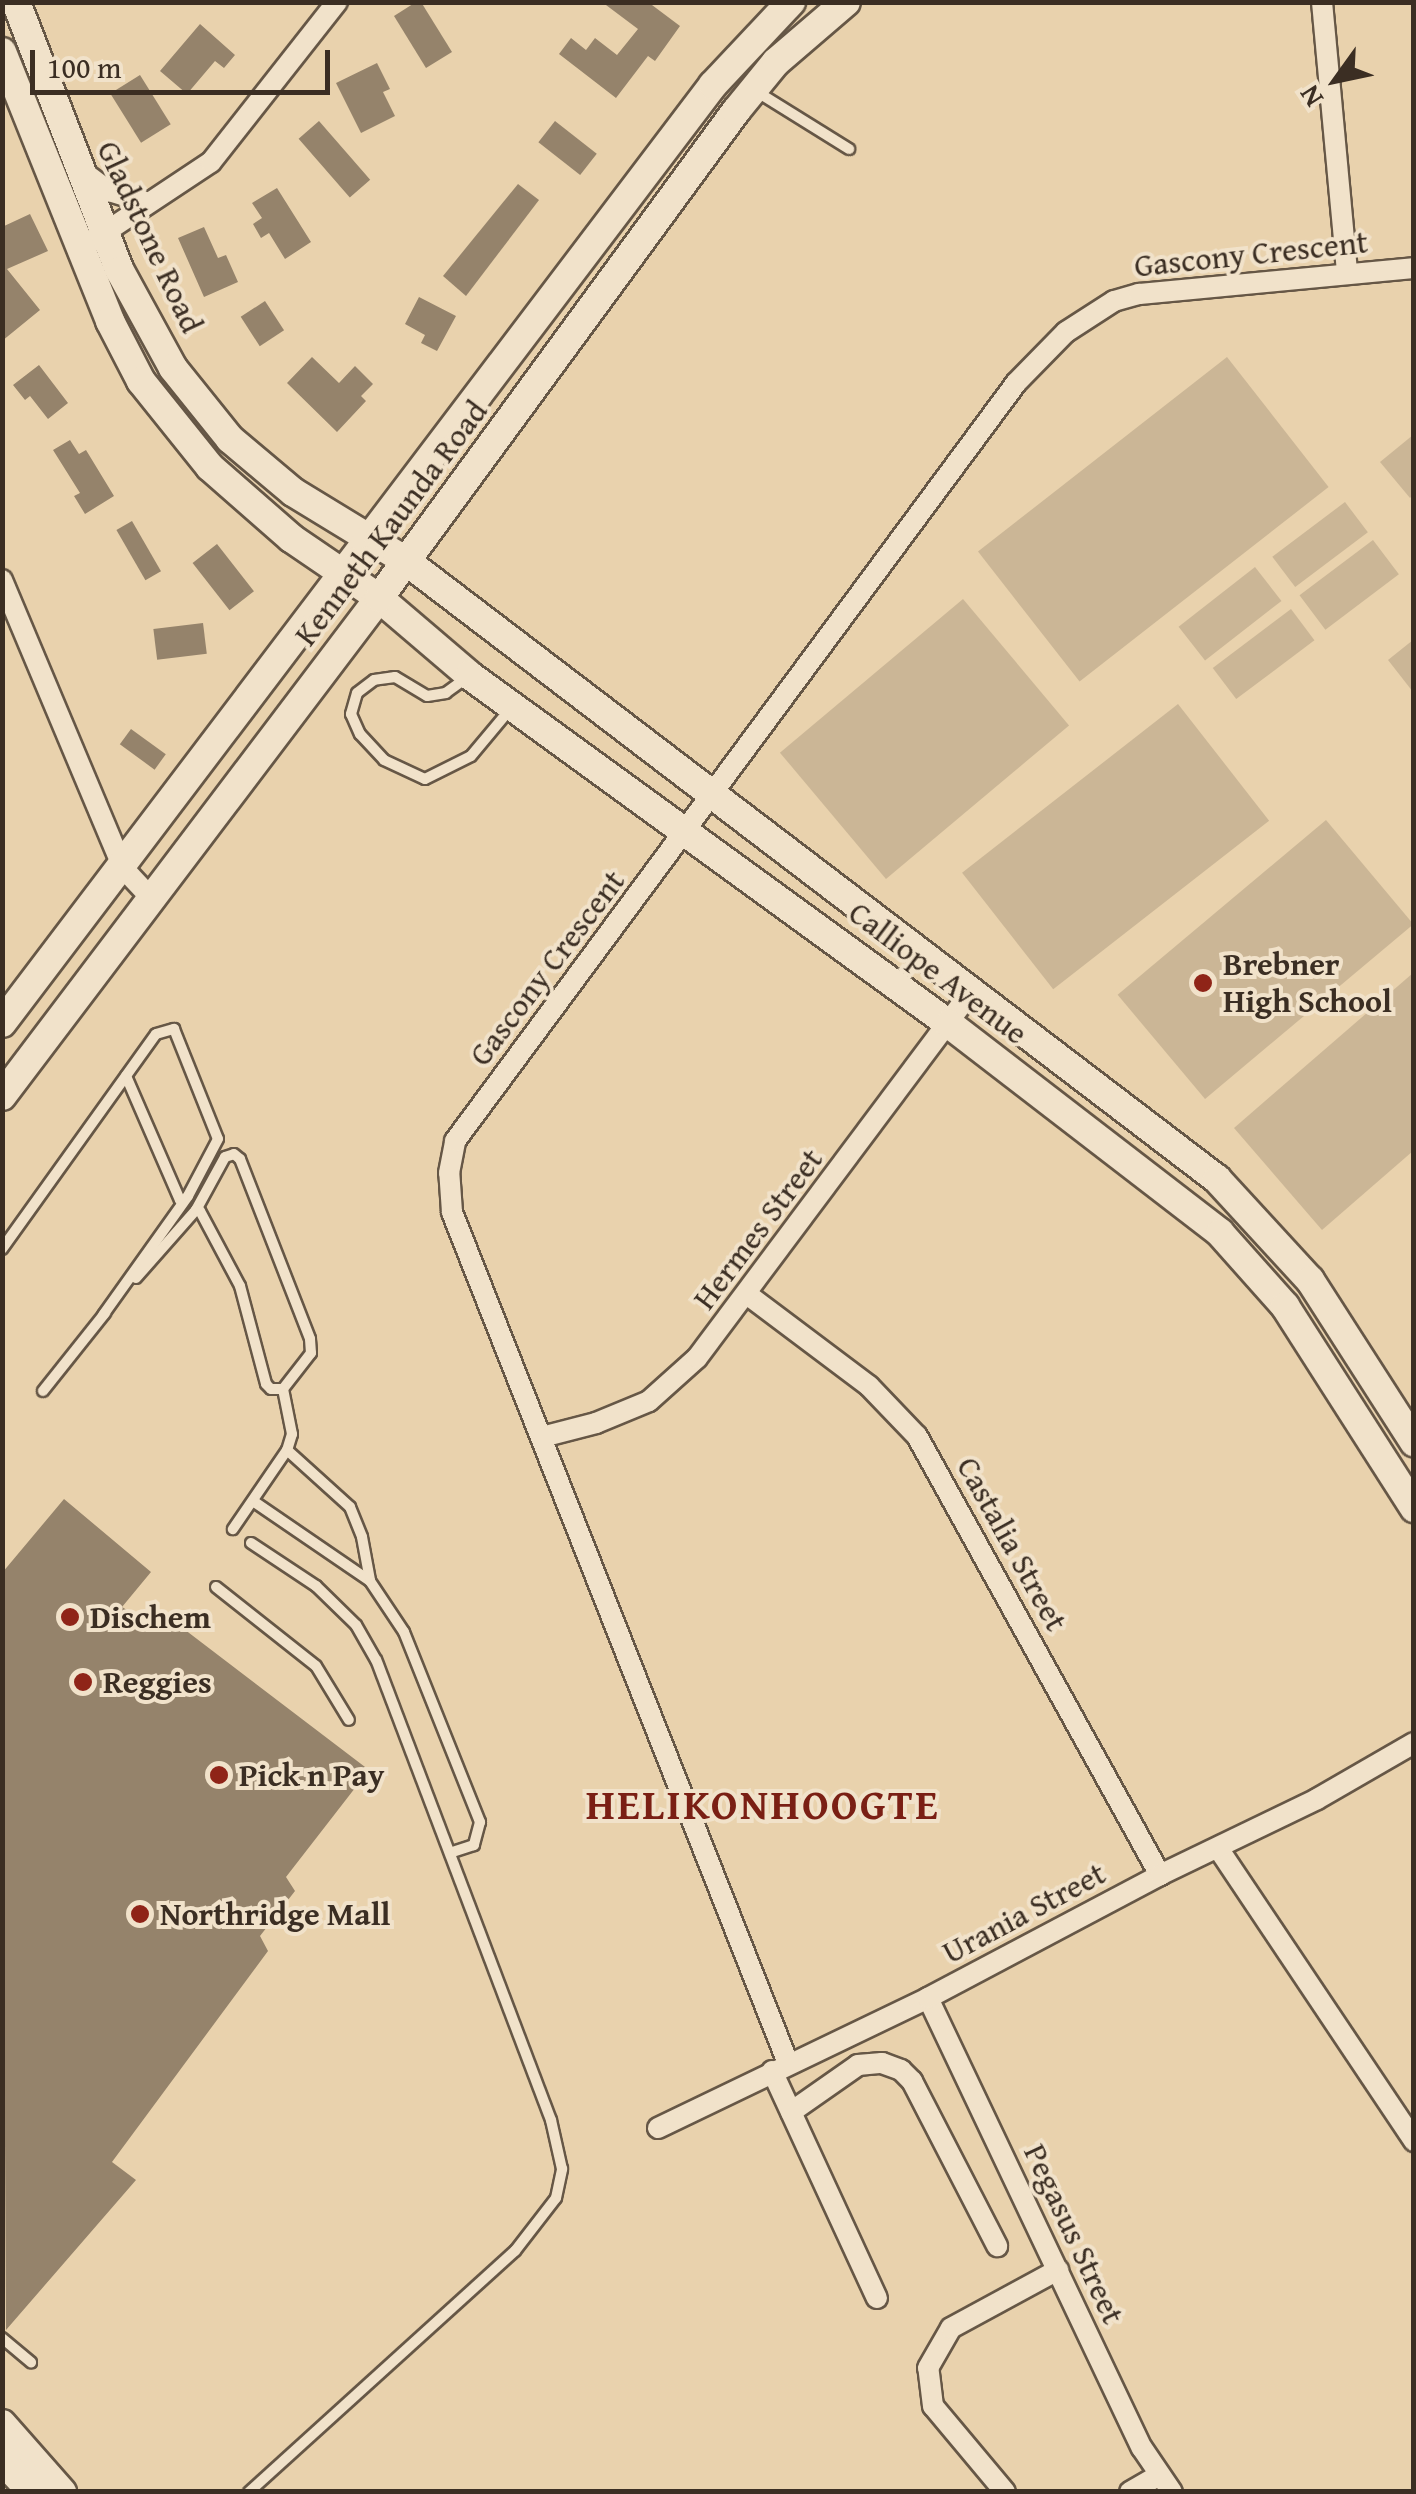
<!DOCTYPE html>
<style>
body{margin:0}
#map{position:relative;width:1416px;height:2494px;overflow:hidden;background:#e9d2ad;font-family:"Gentium Book Plus",serif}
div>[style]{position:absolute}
.green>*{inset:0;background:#cbb696;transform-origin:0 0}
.building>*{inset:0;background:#95836b;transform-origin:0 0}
.roads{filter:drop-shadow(2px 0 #665746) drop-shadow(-2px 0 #665746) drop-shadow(0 2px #665746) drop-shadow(0 -2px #665746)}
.lane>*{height:10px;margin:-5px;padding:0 5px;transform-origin:5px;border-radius:5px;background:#f1e2ca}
.street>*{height:20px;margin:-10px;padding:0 10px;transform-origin:10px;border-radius:10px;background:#f1e2ca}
.secondary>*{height:28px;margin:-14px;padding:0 14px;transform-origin:14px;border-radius:14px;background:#f1e2ca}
.dots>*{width:28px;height:28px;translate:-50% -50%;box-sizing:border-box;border:5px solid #f1e2ca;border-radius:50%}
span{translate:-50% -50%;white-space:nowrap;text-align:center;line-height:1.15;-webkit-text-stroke:8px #f1e2ca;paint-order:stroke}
.street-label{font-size:32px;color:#3b2e23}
.poi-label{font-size:32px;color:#3b2e23;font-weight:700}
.left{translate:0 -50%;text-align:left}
.district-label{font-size:42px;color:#7a1f14;font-weight:700;letter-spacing:2.5px}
.frame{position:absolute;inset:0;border:5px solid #3b2e23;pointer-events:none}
.north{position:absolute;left:1286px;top:30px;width:100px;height:100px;-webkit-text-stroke:8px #f1e2ca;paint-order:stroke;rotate:237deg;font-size:28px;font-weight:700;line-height:40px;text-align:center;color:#3b2e23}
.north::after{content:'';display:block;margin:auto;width:35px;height:45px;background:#3b2e23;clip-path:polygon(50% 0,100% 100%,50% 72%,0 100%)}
.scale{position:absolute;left:30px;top:50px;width:300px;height:45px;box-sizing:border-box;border:5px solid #3b2e23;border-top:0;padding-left:12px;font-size:30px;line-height:35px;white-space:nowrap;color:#3b2e23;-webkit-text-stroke:8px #f1e2ca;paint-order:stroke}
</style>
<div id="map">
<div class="green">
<div style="left:1227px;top:357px;width:165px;height:316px;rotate:52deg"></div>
<div style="clip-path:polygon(1413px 435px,1413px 495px,1410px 498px,1380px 462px)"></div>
<div style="left:1345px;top:502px;width:38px;height:91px;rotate:53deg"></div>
<div style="left:1373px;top:540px;width:43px;height:92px;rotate:53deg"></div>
<div style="left:1255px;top:567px;width:43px;height:97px;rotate:52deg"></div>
<div style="left:963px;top:599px;width:165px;height:239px;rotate:50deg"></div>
<div style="left:1291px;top:609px;width:39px;height:98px;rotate:53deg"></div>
<div style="clip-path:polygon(1413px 640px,1413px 692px,1388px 660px)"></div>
<div style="left:1178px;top:704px;width:148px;height:274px;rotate:52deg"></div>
<div style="left:1326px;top:820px;width:136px;height:272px;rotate:50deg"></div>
<div style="clip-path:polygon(1413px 973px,1413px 1151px,1322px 1230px,1234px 1128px)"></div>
</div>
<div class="building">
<div style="clip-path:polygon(416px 2px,421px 2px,452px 52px,426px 68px,394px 16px)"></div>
<div style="clip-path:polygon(602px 2px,648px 2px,680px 26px,655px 61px,648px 56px,616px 98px,559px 54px,571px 38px,586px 50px,595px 38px,617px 55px,638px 29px)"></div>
<div style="clip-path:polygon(200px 24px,235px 55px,224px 68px,215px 61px,187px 94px,160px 71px)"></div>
<div style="clip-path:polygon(377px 63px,390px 89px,383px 92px,395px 116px,361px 133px,336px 83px)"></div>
<div style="left:140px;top:75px;width:58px;height:35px;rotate:58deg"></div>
<div style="left:319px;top:121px;width:78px;height:27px;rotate:49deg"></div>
<div style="left:555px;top:121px;width:53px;height:27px;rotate:38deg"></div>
<div style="clip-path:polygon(518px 184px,539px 200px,466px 296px,443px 276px)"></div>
<div style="clip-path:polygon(277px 188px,311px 242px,285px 259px,269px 233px,261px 238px,253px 224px,262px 218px,252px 203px)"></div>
<div style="clip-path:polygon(30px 214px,48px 251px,7px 269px,40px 310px,2px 341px,2px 227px)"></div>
<div style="clip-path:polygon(204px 227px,218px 258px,226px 255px,238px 282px,204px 297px,178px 238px)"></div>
<div style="clip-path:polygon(419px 297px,456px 316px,437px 351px,421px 343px,425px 335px,405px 324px)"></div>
<div style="left:265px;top:301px;width:35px;height:29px;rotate:57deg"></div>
<div style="clip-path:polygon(312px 357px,339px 383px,355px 366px,373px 384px,361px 396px,366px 401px,337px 432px,287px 383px)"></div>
<div style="clip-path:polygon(39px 365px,68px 403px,48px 419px,30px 396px,25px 400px,13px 385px)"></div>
<div style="clip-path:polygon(70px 440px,79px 454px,86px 450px,114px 496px,85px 514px,74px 496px,80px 493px,53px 450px)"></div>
<div style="left:132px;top:521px;width:58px;height:18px;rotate:60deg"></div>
<div style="left:217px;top:544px;width:60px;height:31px;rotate:52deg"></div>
<div style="left:203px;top:623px;width:31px;height:50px;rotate:83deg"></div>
<div style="left:131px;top:729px;width:43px;height:19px;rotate:36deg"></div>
<div style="clip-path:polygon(64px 1499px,151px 1572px,122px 1607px,150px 1624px,159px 1610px,369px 1770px,286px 1877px,295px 1891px,260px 1936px,268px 1951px,112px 2162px,136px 2180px,6px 2330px,2px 1573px)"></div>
</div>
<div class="roads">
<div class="lane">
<div style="left:754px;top:90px;width:112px;rotate:31.8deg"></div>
<div style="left:469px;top:676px;width:29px;rotate:144deg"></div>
<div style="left:446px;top:693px;width:19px;rotate:171deg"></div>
<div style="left:427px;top:696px;width:37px;rotate:-149deg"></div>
<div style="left:395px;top:677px;width:21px;rotate:172deg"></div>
<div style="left:374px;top:680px;width:21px;rotate:143deg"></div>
<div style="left:357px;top:693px;width:22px;rotate:106deg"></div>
<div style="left:351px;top:714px;width:22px;rotate:66deg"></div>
<div style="left:360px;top:734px;width:35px;rotate:47deg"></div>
<div style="left:384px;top:760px;width:45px;rotate:24.9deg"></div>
<div style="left:425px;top:779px;width:51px;rotate:-26.6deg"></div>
<div style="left:471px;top:756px;width:64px;rotate:-50.1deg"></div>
<div style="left:126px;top:1076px;width:135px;rotate:66.5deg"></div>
<div style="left:180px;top:1200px;width:3px"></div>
<div style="left:196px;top:1210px;width:60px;rotate:-61.3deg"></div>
<div style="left:225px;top:1157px;width:9px;rotate:-18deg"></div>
<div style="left:234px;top:1154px;width:8px;rotate:40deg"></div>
<div style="left:240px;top:1159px;width:193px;rotate:68.7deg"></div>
<div style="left:310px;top:1339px;width:14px;rotate:86deg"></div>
<div style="left:311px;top:1353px;width:46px;rotate:127.9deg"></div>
<div style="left:283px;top:1389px;width:46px;rotate:78.7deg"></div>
<div style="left:292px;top:1434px;width:17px;rotate:107deg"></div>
<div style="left:287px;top:1450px;width:96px;rotate:124.4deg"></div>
<div style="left:2px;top:1249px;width:264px;rotate:-54.4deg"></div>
<div style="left:156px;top:1034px;width:19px;rotate:-16deg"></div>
<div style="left:174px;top:1029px;width:118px;rotate:68.2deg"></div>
<div style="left:218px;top:1139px;width:64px;rotate:117.8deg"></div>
<div style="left:188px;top:1196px;width:146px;rotate:125.5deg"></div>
<div style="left:136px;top:1278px;width:91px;rotate:-48.6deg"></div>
<div style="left:196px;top:1210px;width:4px;rotate:14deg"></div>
<div style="left:200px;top:1211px;width:85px;rotate:61.9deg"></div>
<div style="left:240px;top:1286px;width:101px;rotate:75.1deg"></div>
<div style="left:266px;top:1384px;width:7px;rotate:45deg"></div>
<div style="left:271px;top:1389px;width:12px"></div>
<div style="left:43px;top:1391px;width:100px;rotate:-51.5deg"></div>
<div style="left:287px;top:1450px;width:85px;rotate:42.1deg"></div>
<div style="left:350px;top:1507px;width:32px;rotate:68deg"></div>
<div style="left:362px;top:1537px;width:44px;rotate:79.5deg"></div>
<div style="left:253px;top:1501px;width:142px;rotate:34.4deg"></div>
<div style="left:370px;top:1581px;width:61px;rotate:56.3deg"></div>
<div style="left:404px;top:1632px;width:205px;rotate:68.2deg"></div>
<div style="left:480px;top:1822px;width:24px;rotate:105deg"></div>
<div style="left:474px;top:1845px;width:25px;rotate:162deg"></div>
<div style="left:216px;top:1587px;width:127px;rotate:38.3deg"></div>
<div style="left:316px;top:1666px;width:63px;rotate:58.6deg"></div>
<div style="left:2px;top:2338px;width:38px;rotate:40deg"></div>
<div style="left:249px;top:2492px;width:359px;rotate:-42.2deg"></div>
<div style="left:515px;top:2251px;width:67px;rotate:-52.3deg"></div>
<div style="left:556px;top:2198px;width:30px;rotate:-78deg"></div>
<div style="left:562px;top:2169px;width:50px;rotate:-102.7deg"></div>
<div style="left:551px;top:2120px;width:492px;rotate:-110.8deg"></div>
<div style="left:376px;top:1660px;width:40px;rotate:-119.7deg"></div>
<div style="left:356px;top:1625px;width:56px;rotate:-135.7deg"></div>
<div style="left:316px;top:1586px;width:78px;rotate:-146.5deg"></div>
</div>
<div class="street">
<div style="left:1322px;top:2px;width:272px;rotate:84.7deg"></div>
<div style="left:82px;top:171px;width:34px;rotate:37deg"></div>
<div style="left:109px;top:191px;width:39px;rotate:17deg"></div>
<div style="left:95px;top:239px;width:139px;rotate:-33.6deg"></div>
<div style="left:211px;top:162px;width:204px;rotate:-51.8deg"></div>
<div style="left:2px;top:580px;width:312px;rotate:67.2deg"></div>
<div style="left:123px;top:868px;width:41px;rotate:47deg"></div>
<div style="left:748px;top:1295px;width:151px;rotate:36.9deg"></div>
<div style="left:869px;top:1386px;width:69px;rotate:46.2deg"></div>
<div style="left:917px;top:1436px;width:502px;rotate:61.03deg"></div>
<div style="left:542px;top:1437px;width:56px;rotate:-14.5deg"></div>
<div style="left:596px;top:1423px;width:57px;rotate:-22.5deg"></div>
<div style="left:649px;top:1401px;width:64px;rotate:-41.9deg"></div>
<div style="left:697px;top:1358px;width:457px;rotate:-53.2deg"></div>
<div style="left:1218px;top:1848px;width:353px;rotate:56.2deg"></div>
<div style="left:928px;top:1998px;width:498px;rotate:64.6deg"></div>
<div style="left:1142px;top:2448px;width:53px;rotate:55.7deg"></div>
<div style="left:788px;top:2063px;width:915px;rotate:-111.55deg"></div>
<div style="left:452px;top:1212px;width:39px;rotate:-94deg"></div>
<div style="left:449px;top:1173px;width:33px;rotate:-79deg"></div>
<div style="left:455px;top:1141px;width:943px;rotate:-53.49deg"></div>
<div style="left:1016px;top:383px;width:71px;rotate:-45.6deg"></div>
<div style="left:1066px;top:332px;width:57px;rotate:-32.9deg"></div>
<div style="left:1114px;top:301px;width:26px;rotate:-16deg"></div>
<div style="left:1139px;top:294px;width:276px;rotate:-5.4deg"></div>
<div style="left:772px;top:2071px;width:250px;rotate:65.2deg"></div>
<div style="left:791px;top:2112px;width:82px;rotate:-35deg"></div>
<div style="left:858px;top:2065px;width:24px;rotate:-5deg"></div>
<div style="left:882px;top:2063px;width:20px;rotate:20deg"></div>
<div style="left:901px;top:2070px;width:16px;rotate:45deg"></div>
<div style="left:912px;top:2081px;width:186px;rotate:62.7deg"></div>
<div style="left:658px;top:2128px;width:300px;rotate:-25.7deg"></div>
<div style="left:928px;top:1998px;width:263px;rotate:-27.9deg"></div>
<div style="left:1160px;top:1875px;width:174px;rotate:-25.8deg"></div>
<div style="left:1317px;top:1799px;width:112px;rotate:-30deg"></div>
<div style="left:1005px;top:2492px;width:112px;rotate:-129.9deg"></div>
<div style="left:933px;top:2406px;width:38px;rotate:-97deg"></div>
<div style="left:928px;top:2368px;width:46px;rotate:-60.1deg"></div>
<div style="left:951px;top:2328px;width:122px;rotate:-28.5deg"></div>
<div style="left:1130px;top:2492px;width:32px;rotate:-30deg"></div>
</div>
<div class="secondary">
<div style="left:16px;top:2px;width:288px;rotate:68.9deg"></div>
<div style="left:120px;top:271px;width:111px;rotate:61.3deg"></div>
<div style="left:173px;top:368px;width:91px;rotate:51.2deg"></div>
<div style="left:230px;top:439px;width:82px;rotate:40.1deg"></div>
<div style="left:293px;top:492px;width:132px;rotate:31.4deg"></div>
<div style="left:406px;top:561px;width:1020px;rotate:37.31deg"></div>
<div style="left:1217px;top:1179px;width:137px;rotate:47.4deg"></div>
<div style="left:1310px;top:1280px;width:193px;rotate:57.3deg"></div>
<div style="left:2px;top:52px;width:290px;rotate:68.1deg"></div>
<div style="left:110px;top:321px;width:68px;rotate:62.7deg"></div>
<div style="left:141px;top:381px;width:110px;rotate:51.3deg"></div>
<div style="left:210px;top:467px;width:108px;rotate:41.2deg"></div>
<div style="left:291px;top:538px;width:107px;rotate:34.3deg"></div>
<div style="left:379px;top:598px;width:118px;rotate:40.5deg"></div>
<div style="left:469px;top:675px;width:593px;rotate:36.02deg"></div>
<div style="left:949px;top:1024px;width:342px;rotate:37.6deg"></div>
<div style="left:1220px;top:1233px;width:98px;rotate:48.3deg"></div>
<div style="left:1285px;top:1306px;width:240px;rotate:57.4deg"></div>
<div style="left:2px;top:1023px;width:1177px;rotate:-52.84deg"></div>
<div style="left:713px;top:85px;width:114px;rotate:-46.8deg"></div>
<div style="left:2px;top:1096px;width:625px;rotate:-52.87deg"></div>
<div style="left:379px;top:598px;width:604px;rotate:-53.76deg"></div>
<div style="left:736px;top:111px;width:63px;rotate:-50.8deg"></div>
<div style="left:776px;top:62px;width:92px;rotate:-40.6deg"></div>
<div style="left:2px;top:2424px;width:91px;rotate:48.6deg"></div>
<div style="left:2px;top:2460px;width:44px;rotate:46.8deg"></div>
</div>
</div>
<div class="dots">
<div style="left:1203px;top:983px;background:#8f2418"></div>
<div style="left:70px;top:1617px;background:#8f2418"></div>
<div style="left:83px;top:1682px;background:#8f2418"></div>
<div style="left:219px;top:1775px;background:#8f2418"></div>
<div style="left:140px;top:1914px;background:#8f2418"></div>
</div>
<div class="street-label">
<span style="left:150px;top:237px;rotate:65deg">Gladstone Road</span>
<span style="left:1251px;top:254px;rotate:-6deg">Gascony Crescent</span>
<span style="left:391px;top:523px;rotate:-53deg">Kenneth Kaunda Road</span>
<span style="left:547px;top:968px;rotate:-53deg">Gascony Crescent</span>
<span style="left:938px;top:973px;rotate:37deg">Calliope Avenue</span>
<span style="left:758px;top:1229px;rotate:-53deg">Hermes Street</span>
<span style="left:1012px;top:1544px;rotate:61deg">Castalia Street</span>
<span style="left:1024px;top:1913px;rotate:-28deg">Urania Street</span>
<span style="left:1074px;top:2234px;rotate:65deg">Pegasus Street</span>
</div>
<div class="poi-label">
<span class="left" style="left:1223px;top:983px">Brebner<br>High School</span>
<span class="left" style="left:90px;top:1617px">Dischem</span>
<span class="left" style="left:103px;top:1682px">Reggies</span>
<span class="left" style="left:239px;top:1775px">Pick n Pay</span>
<span class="left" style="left:160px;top:1914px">Northridge Mall</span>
</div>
<div class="district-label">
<span style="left:763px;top:1804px">HELIKONHOOGTE</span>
</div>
<div class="frame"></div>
<div class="north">N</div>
<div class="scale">100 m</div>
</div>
